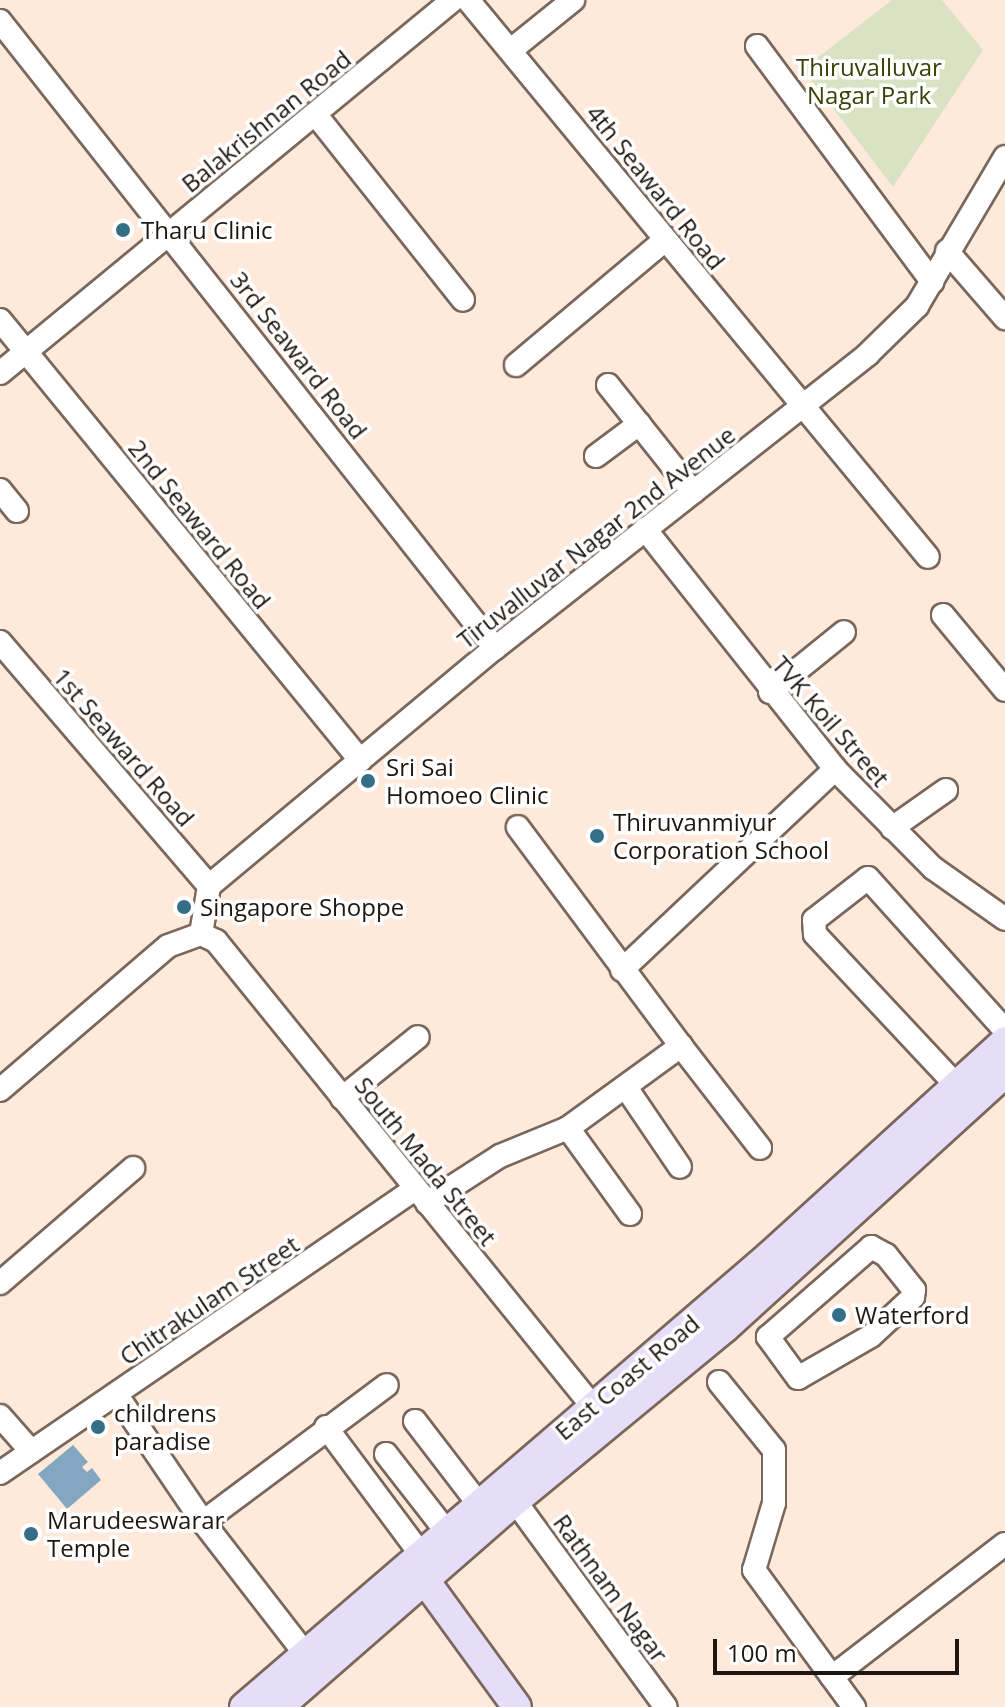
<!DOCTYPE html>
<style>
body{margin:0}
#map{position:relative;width:1005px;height:1707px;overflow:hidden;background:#fee9db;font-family:"Open Sans",sans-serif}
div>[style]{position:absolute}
.green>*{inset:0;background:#d9e3c3}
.water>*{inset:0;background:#83a7c0}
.roads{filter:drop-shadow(2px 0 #7a675b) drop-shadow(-2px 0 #7a675b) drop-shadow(0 2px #7a675b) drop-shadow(0 -2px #7a675b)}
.minor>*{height:22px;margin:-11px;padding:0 11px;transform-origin:11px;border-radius:11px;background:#fff}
.major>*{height:28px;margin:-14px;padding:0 14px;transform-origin:14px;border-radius:14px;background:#e6ddf9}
.dots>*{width:22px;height:22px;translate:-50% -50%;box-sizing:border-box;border:4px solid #fff;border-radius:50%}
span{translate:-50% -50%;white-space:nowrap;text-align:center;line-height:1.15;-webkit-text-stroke:7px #fff;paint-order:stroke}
.park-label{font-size:24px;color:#374406}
.street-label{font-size:24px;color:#1e1611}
.poi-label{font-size:24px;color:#1e1611}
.left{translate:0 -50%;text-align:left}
.scale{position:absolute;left:713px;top:1639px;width:246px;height:36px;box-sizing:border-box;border:4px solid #1e1611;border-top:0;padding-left:10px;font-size:24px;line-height:28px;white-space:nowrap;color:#1e1611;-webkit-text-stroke:6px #fff;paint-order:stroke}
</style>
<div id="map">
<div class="green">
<div style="clip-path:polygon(892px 0,942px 0,983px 50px,893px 187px,803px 69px)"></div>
</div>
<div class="water">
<div style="clip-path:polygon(73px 1445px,88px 1462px,82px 1467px,87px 1472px,92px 1468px,101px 1480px,67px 1509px,38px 1474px)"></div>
</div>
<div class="roads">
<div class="minor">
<div style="left:468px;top:0;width:722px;rotate:50.45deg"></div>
<div style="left:0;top:21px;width:799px;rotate:51.71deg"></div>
<div style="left:757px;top:46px;width:294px;rotate:53.4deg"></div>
<div style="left:511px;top:50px;width:80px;rotate:-38.9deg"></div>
<div style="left:316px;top:115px;width:236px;rotate:51.5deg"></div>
<div style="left:947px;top:251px;width:89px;rotate:49.1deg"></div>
<div style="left:0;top:320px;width:569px;rotate:50.71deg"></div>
<div style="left:516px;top:365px;width:194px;rotate:-40deg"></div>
<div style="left:0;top:373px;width:587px;rotate:-39.47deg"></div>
<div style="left:608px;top:385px;width:137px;rotate:51.5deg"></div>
<div style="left:596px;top:456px;width:54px;rotate:-36.7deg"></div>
<div style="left:0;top:490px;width:27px;rotate:51deg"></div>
<div style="left:645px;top:529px;width:306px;rotate:51.6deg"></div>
<div style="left:835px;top:769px;width:139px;rotate:45.3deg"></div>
<div style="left:933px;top:868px;width:88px;rotate:35.3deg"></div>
<div style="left:943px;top:615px;width:97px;rotate:50.4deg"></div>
<div style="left:0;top:642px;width:321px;rotate:49.4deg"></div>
<div style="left:770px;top:692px;width:95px;rotate:-39deg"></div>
<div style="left:892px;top:828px;width:66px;rotate:-35.1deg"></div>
<div style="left:201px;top:934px;width:49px;rotate:-80.5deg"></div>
<div style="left:209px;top:886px;width:372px;rotate:-39.8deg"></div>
<div style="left:495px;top:648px;width:475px;rotate:-38.2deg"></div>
<div style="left:868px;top:354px;width:69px;rotate:-44.4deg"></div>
<div style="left:917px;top:306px;width:173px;rotate:-59.4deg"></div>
<div style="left:201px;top:934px;width:17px;rotate:25deg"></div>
<div style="left:216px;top:941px;width:614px;rotate:51.02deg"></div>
<div style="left:622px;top:970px;width:293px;rotate:-43.3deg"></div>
<div style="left:681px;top:1046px;width:129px;rotate:52.2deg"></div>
<div style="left:957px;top:1086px;width:208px;rotate:-133.1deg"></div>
<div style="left:815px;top:934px;width:14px;rotate:-94deg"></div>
<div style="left:814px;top:920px;width:68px;rotate:-37.9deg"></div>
<div style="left:868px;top:878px;width:205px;rotate:48deg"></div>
<div style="left:627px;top:1089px;width:94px;rotate:55.8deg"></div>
<div style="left:0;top:1090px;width:221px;rotate:-40.6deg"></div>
<div style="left:168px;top:946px;width:35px;rotate:-20deg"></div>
<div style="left:342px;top:1098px;width:97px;rotate:-38.8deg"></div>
<div style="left:568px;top:1128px;width:106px;rotate:54.2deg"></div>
<div style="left:427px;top:1203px;width:87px;rotate:-32.8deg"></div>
<div style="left:500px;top:1156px;width:74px;rotate:-22.4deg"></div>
<div style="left:568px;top:1128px;width:140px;rotate:-36deg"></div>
<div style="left:681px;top:1046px;width:273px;rotate:-126.7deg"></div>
<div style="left:871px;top:1247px;width:17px;rotate:28deg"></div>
<div style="left:886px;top:1255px;width:45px;rotate:51.3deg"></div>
<div style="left:914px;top:1290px;width:7px;rotate:98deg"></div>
<div style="left:913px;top:1297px;width:57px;rotate:137.1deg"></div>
<div style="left:871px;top:1336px;width:84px;rotate:150.1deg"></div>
<div style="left:798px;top:1378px;width:51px;rotate:-126.2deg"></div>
<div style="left:768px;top:1337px;width:137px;rotate:-41.1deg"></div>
<div style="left:0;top:1283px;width:176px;rotate:-40.8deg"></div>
<div style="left:719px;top:1382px;width:87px;rotate:51deg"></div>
<div style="left:774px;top:1450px;width:53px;rotate:90deg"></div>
<div style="left:774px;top:1503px;width:70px;rotate:106.6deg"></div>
<div style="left:754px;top:1570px;width:170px;rotate:53.9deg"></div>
<div style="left:116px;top:1394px;width:155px;rotate:55.8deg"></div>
<div style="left:203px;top:1522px;width:168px;rotate:52.2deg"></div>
<div style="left:0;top:1416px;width:47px;rotate:48.5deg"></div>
<div style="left:415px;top:1421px;width:103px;rotate:52.5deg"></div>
<div style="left:326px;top:1427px;width:157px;rotate:53.3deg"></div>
<div style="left:386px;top:1454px;width:98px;rotate:52.1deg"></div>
<div style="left:0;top:1473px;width:503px;rotate:-34.39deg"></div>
<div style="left:515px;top:1501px;width:255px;rotate:53.8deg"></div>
<div style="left:203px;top:1522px;width:229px;rotate:-36.7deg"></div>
<div style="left:832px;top:1677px;width:218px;rotate:-37.6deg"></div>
</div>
<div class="major">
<div style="left:424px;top:1579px;width:158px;rotate:54deg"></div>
<div style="left:244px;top:1707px;width:692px;rotate:-40.66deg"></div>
<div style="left:769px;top:1256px;width:319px;rotate:-42.3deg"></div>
<div style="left:279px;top:1707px;width:313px;rotate:-41.1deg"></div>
<div style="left:515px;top:1501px;width:272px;rotate:-39.5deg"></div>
<div style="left:725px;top:1328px;width:379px;rotate:-42.3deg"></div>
</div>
</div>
<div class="dots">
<div style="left:123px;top:230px;background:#346f87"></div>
<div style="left:368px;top:781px;background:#346f87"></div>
<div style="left:597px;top:836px;background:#346f87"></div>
<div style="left:184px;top:907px;background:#346f87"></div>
<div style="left:839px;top:1315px;background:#346f87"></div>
<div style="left:98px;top:1427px;background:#346f87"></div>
<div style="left:31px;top:1534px;background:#346f87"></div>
</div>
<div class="park-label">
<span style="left:869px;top:81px">Thiruvalluvar<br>Nagar Park</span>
</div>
<div class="street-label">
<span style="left:266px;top:121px;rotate:-39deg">Balakrishnan Road</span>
<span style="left:656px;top:187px;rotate:51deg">4th Seaward Road</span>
<span style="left:299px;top:355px;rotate:52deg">3rd Seaward Road</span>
<span style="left:200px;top:524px;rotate:51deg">2nd Seaward Road</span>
<span style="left:596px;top:537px;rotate:-38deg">Tiruvalluvar Nagar 2nd Avenue</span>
<span style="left:831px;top:721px;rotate:49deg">TVK Koil Street</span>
<span style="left:124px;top:747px;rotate:49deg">1st Seaward Road</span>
<span style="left:426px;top:1161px;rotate:51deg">South Mada Street</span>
<span style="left:209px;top:1300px;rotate:-34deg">Chitrakulam Street</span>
<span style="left:627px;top:1377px;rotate:-40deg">East Coast Road</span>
<span style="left:611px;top:1588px;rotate:54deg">Rathnam Nagar</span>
</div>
<div class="poi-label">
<span class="left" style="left:141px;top:230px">Tharu Clinic</span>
<span class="left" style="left:386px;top:781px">Sri Sai<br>Homoeo Clinic</span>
<span class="left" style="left:613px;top:836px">Thiruvanmiyur<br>Corporation School</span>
<span class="left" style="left:200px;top:907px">Singapore Shoppe</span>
<span class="left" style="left:855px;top:1315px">Waterford</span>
<span class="left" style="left:114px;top:1427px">childrens<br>paradise</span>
<span class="left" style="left:47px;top:1534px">Marudeeswarar<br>Temple</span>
</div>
<div class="scale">100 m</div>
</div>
